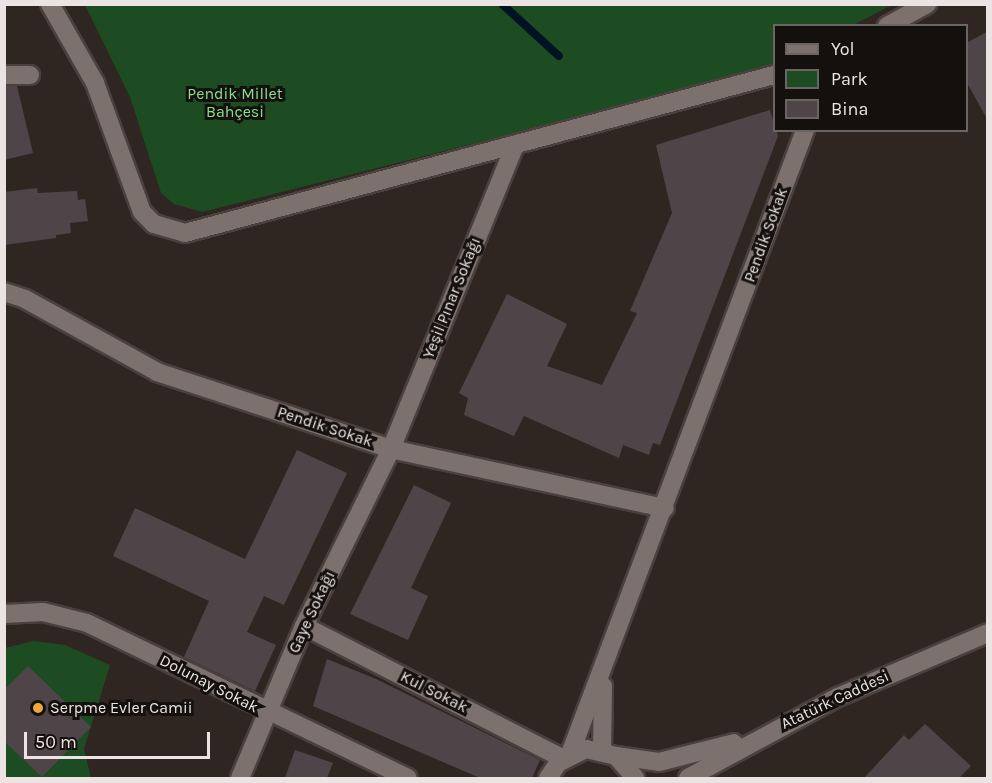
<!DOCTYPE html>
<meta charset="utf-8">
<style>
body{margin:0}
#map{position:relative;width:992px;height:783px;overflow:hidden;background:#2f2622;font-family:Karla,sans-serif}
div>[style]{position:absolute}
.green>*{inset:0;background:#1d4c22}
.stream>*{height:8px;margin:-4px;padding:0 4px;transform-origin:4px;border-radius:4px;background:#001323}
.building>*{inset:0;background:#4f4549}
.roads{filter:drop-shadow(2px 0 #4a413f) drop-shadow(-2px 0 #4a413f) drop-shadow(0 2px #4a413f) drop-shadow(0 -2px #4a413f)}
.minor>*{height:18px;margin:-9px;padding:0 9px;transform-origin:9px;border-radius:9px;background:#7d716d}
.tertiary>*{height:18px;margin:-9px;padding:0 9px;transform-origin:9px;border-radius:9px;background:#7d716d}
.dots>*{width:16px;height:16px;translate:-50% -50%;box-sizing:border-box;border:3px solid #14100e;border-radius:50%}
span{translate:-50% -50%;white-space:nowrap;text-align:center;line-height:1.15;-webkit-text-stroke:6px #14100e;paint-order:stroke}
.park-label{font-size:16px;color:#88df8d}
.street-label{font-size:16px;color:#ebe4e2}
.poi-label{font-size:16px;color:#ebe4e2}
.left{translate:0 -50%;text-align:left}
.frame{position:absolute;inset:0;border:6px solid #ebe4e2;pointer-events:none}
.legend{position:absolute;left:773px;top:24px;width:195px;height:108px;box-sizing:border-box;background:#14100e;border:2px solid #6a6563;margin:0;padding:8px 10px;list-style:none;font-size:18px;color:#ebe4e2}
.legend li{display:flex;align-items:center;gap:12px;height:30px}
.legend b{width:30px;border:2px solid #6a6563}
.scale{position:absolute;left:24px;top:732px;width:186px;height:27px;box-sizing:border-box;border:3px solid #ebe4e2;border-top:0;padding-left:8px;font-size:18px;line-height:21px;white-space:nowrap;color:#ebe4e2;-webkit-text-stroke:4px #14100e;paint-order:stroke}
</style>
<div id="map">
<div class="green">
<div style="clip-path:polygon(85px 5px,892px 5px,853px 25px,774px 26px,774px 65px,743px 76px,202px 212px,174px 204px,161px 193px,130px 97px)"></div>
<div style="clip-path:polygon(33px 641px,65px 645px,110px 665px,84px 749px,91px 778px,5px 778px,5px 648px)"></div>
</div>
<div class="stream">
<div style="left:502px;top:4px;width:77px;rotate:42.4deg"></div>
</div>
<div class="building">
<div style="clip-path:polygon(987px 32px,987px 119px,966px 81px,966px 43px)"></div>
<div style="clip-path:polygon(4px 86px,17px 86px,33px 153px,4px 160px)"></div>
<div style="clip-path:polygon(770px 110px,778px 136px,660px 445px,653px 443px,649px 455px,623px 445px,619px 458px,524px 416px,514px 436px,464px 415px,468px 398px,459px 393px,507px 294px,567px 324px,547px 366px,602px 385px,637px 313px,630px 311px,672px 213px,656px 145px)"></div>
<div style="clip-path:polygon(37px 188px,38px 193px,77px 191px,78px 200px,85px 199px,88px 221px,70px 223px,71px 233px,56px 235px,56px 238px,4px 245px,4px 192px)"></div>
<div style="clip-path:polygon(297px 450px,347px 473px,284px 605px,264px 596px,247px 632px,276px 645px,255px 691px,184px 657px,209px 601px,113px 556px,135px 508px,245px 559px)"></div>
<div style="clip-path:polygon(414px 485px,451px 503px,411px 588px,428px 596px,408px 640px,350px 614px)"></div>
<div style="clip-path:polygon(327px 659px,376px 679px,540px 760px,532px 778px,480px 778px,313px 706px)"></div>
<div style="clip-path:polygon(28px 666px,91px 727px,42px 777px,4px 741px,4px 690px)"></div>
<div style="clip-path:polygon(925px 724px,971px 766px,959px 778px,864px 778px,904px 735px,909px 740px)"></div>
<div style="clip-path:polygon(295px 750px,333px 763px,327px 778px,285px 778px)"></div>
</div>
<div class="roads">
<div class="minor">
<div style="left:50px;top:4px;width:91px;rotate:60.3deg"></div>
<div style="left:95px;top:83px;width:137px;rotate:70deg"></div>
<div style="left:142px;top:212px;width:17px;rotate:45deg"></div>
<div style="left:154px;top:224px;width:32px;rotate:16deg"></div>
<div style="left:185px;top:233px;width:610px;rotate:-15.02deg"></div>
<div style="left:887px;top:26px;width:46px;rotate:-28.8deg"></div>
<div style="left:4px;top:75px;width:26px"></div>
<div style="left:4px;top:292px;width:22px;rotate:18deg"></div>
<div style="left:25px;top:299px;width:151px;rotate:28.9deg"></div>
<div style="left:157px;top:372px;width:246px;rotate:18.2deg"></div>
<div style="left:391px;top:449px;width:280px;rotate:12.2deg"></div>
<div style="left:4px;top:614px;width:39px;rotate:-3deg"></div>
<div style="left:43px;top:612px;width:45px;rotate:14deg"></div>
<div style="left:87px;top:623px;width:356px;rotate:25.8deg"></div>
<div style="left:304px;top:626px;width:292px;rotate:27.1deg"></div>
<div style="left:602px;top:750px;width:64px;rotate:-89.1deg"></div>
<div style="left:570px;top:754px;width:667px;rotate:-69.36deg"></div>
<div style="left:240px;top:778px;width:165px;rotate:-67.2deg"></div>
<div style="left:304px;top:626px;width:197px;rotate:-63.8deg"></div>
<div style="left:391px;top:449px;width:326px;rotate:-67.8deg"></div>
</div>
<div class="tertiary">
<div style="left:616px;top:756px;width:43px;rotate:7.9deg"></div>
<div style="left:659px;top:762px;width:77px;rotate:-14.2deg"></div>
<div style="left:548px;top:778px;width:18px;rotate:-56deg"></div>
<div style="left:558px;top:763px;width:31px;rotate:-27deg"></div>
<div style="left:586px;top:749px;width:31px;rotate:13deg"></div>
<div style="left:616px;top:756px;width:29px;rotate:49deg"></div>
<div style="left:688px;top:778px;width:170px;rotate:-28.4deg"></div>
<div style="left:838px;top:697px;width:163px;rotate:-23.1deg"></div>
</div>
</div>
<div class="dots">
<div style="left:38px;top:708px;background:#efa73d"></div>
</div>
<div class="park-label">
<span style="left:235px;top:103px">Pendik Millet<br>Bahçesi</span>
</div>
<div class="street-label">
<span style="left:766px;top:235px;rotate:-70deg">Pendik Sokak</span>
<span style="left:452px;top:298px;rotate:-68deg">Yeşil Pınar Sokağı</span>
<span style="left:325px;top:427px;rotate:18deg">Pendik Sokak</span>
<span style="left:312px;top:612px;rotate:-65deg">Gaye Sokağı</span>
<span style="left:209px;top:684px;rotate:27deg">Dolunay Sokak</span>
<span style="left:434px;top:692px;rotate:27deg">Kul Sokak</span>
<span style="left:835px;top:700px;rotate:-25deg">Atatürk Caddesi</span>
</div>
<div class="poi-label">
<span class="left" style="left:50px;top:708px">Serpme Evler Camii</span>
</div>
<div class="frame"></div>
<ul class="legend">
<li><b style="height:8px;background:#7d716d"></b>Yol</li>
<li><b style="height:16px;background:#1d4c22"></b>Park</li>
<li><b style="height:16px;background:#4f4549"></b>Bina</li>
</ul>
<div class="scale">50 m</div>
</div>
